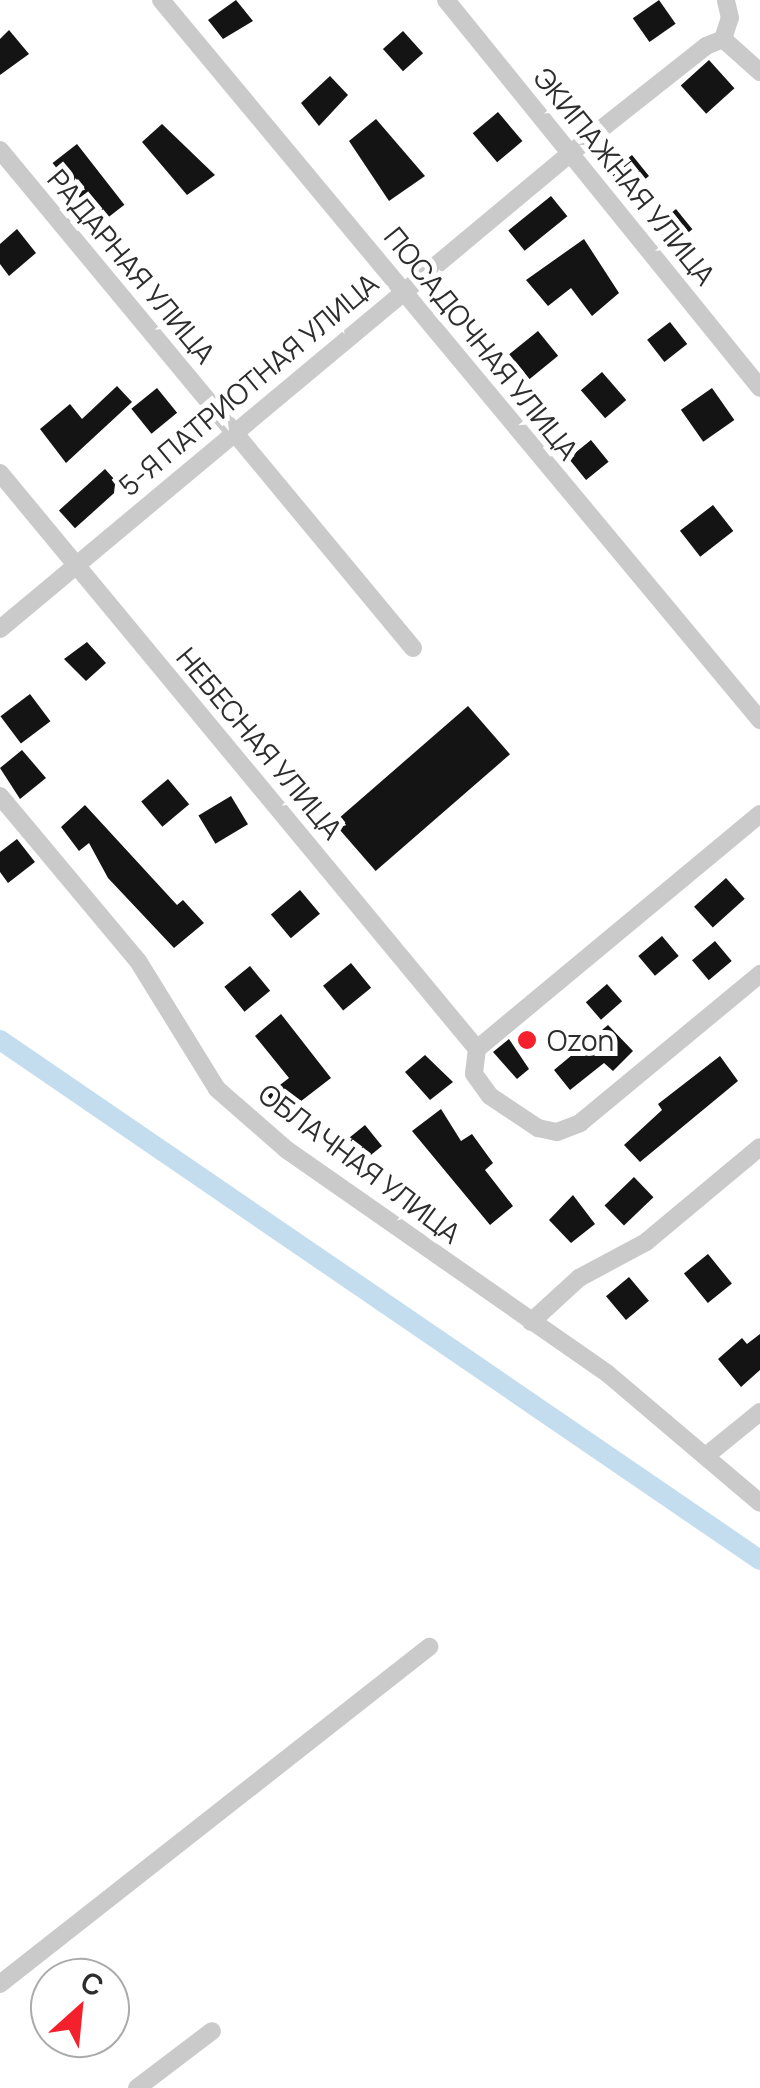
<!DOCTYPE html>
<meta charset="utf-8">
<style>
body{margin:0}
#map{position:relative;width:760px;height:2088px;overflow:hidden;background:#fff;font-family:Manrope,sans-serif}
div>[style]{position:absolute}
.canal>*{height:20px;margin:-10px;padding:0 10px;transform-origin:10px;border-radius:10px;background:#c3ddee}
.building>*{inset:0;background:#141414;transform-origin:0 0}
.minor>*{height:18px;margin:-9px;padding:0 9px;transform-origin:9px;border-radius:9px;background:#cacaca}
.dots>*{width:28px;height:28px;translate:-50% -50%;box-sizing:border-box;border:5px solid #fff;border-radius:50%}
span{translate:-50% -50%;white-space:nowrap;text-align:center;line-height:1.15;-webkit-text-stroke:10px #fff;paint-order:stroke}
.street-label{font-size:28px;color:#2d2d2d}
.poi-label{font-size:28px;color:#2d2d2d}
.left{translate:0 -50%;text-align:left}
.north{position:absolute;left:30px;top:1958px;width:100px;height:100px;box-sizing:border-box;background:#fff;border:2px solid #ababab;border-radius:50%;rotate:27deg;font-size:28px;font-weight:700;line-height:40px;text-align:center;color:#2d2d2d}
.north::after{content:'';display:block;margin:auto;width:35px;height:45px;background:#f4202c;clip-path:polygon(50% 0,100% 100%,50% 72%,0 100%)}
</style>
<div id="map">
<div class="canal">
<div style="left:0;top:1040px;width:921px;rotate:34.38deg"></div>
</div>
<div class="building">
<div style="clip-path:polygon(236px 0,253px 21px,223px 39px,208px 20px)"></div>
<div style="left:659px;top:0;width:29px;height:32px;rotate:55deg"></div>
<div style="clip-path:polygon(9px 30px,29px 54px,0 75px,0 39px)"></div>
<div style="left:403px;top:31px;width:30px;height:27px;rotate:48deg"></div>
<div style="left:709px;top:60px;width:38px;height:38px;rotate:48deg"></div>
<div style="clip-path:polygon(330px 76px,348px 95px,319px 126px,301px 103px)"></div>
<div style="left:498px;top:112px;width:38px;height:33px;rotate:50deg"></div>
<div style="clip-path:polygon(376px 119px,425px 176px,389px 201px,349px 141px)"></div>
<div style="clip-path:polygon(162px 124px,215px 175px,187px 195px,142px 142px)"></div>
<div style="left:77px;top:144px;width:77px;height:31px;rotate:52deg"></div>
<div style="left:632px;top:155px;width:27px;height:28px;rotate:51deg"></div>
<div style="left:551px;top:196px;width:26px;height:55px;rotate:51deg"></div>
<div style="left:676px;top:209px;width:26px;height:27px;rotate:51deg"></div>
<div style="clip-path:polygon(17px 229px,36px 253px,9px 276px,0 264px,0 244px)"></div>
<div style="clip-path:polygon(584px 239px,619px 293px,592px 316px,571px 288px,548px 306px,526px 280px)"></div>
<div style="left:670px;top:322px;width:28px;height:29px;rotate:52deg"></div>
<div style="left:538px;top:331px;width:32px;height:37px;rotate:51deg"></div>
<div style="left:602px;top:372px;width:37px;height:28px;rotate:49deg"></div>
<div style="clip-path:polygon(117px 386px,132px 402px,66px 463px,40px 429px,70px 404px,82px 419px)"></div>
<div style="left:157px;top:388px;width:32px;height:33px;rotate:51deg"></div>
<div style="left:712px;top:388px;width:39px;height:38px;rotate:55deg"></div>
<div style="left:591px;top:440px;width:28px;height:29px;rotate:51deg"></div>
<div style="left:105px;top:469px;width:24px;height:62px;rotate:48deg"></div>
<div style="left:713px;top:505px;width:33px;height:42px;rotate:52deg"></div>
<div style="clip-path:polygon(87px 642px,106px 663px,86px 681px,64px 659px)"></div>
<div style="left:30px;top:694px;width:34px;height:37px;rotate:53deg"></div>
<div style="left:468px;top:706px;width:64px;height:178px;rotate:49deg"></div>
<div style="clip-path:polygon(22px 750px,46px 778px,20px 799px,0 768px)"></div>
<div style="left:168px;top:779px;width:33px;height:35px;rotate:50deg"></div>
<div style="left:231px;top:796px;width:33px;height:38px;rotate:59deg"></div>
<div style="clip-path:polygon(85px 805px,177px 905px,183px 900px,204px 923px,174px 948px,108px 878px,89px 843px,79px 851px,61px 827px)"></div>
<div style="clip-path:polygon(17px 839px,35px 862px,8px 883px,0 872px,0 852px)"></div>
<div style="left:726px;top:878px;width:28px;height:43px;rotate:48deg"></div>
<div style="left:300px;top:890px;width:31px;height:38px;rotate:50deg"></div>
<div style="left:662px;top:936px;width:26px;height:31px;rotate:50deg"></div>
<div style="left:715px;top:941px;width:26px;height:30px;rotate:50deg"></div>
<div style="left:351px;top:963px;width:32px;height:36px;rotate:51deg"></div>
<div style="left:250px;top:966px;width:32px;height:33px;rotate:51deg"></div>
<div style="left:607px;top:984px;width:23px;height:28px;rotate:49deg"></div>
<div style="clip-path:polygon(281px 1014px,331px 1078px,283px 1115px,267px 1095px,289px 1078px,255px 1036px)"></div>
<div style="clip-path:polygon(608px 1025px,633px 1051px,613px 1071px,604px 1063px,570px 1090px,554px 1070px)"></div>
<div style="clip-path:polygon(509px 1039px,529px 1069px,517px 1079px,493px 1052px)"></div>
<div style="clip-path:polygon(425px 1055px,453px 1082px,430px 1100px,405px 1072px)"></div>
<div style="clip-path:polygon(720px 1056px,738px 1081px,640px 1162px,624px 1145px,662px 1110px,658px 1104px)"></div>
<div style="clip-path:polygon(441px 1109px,461px 1141px,472px 1134px,493px 1163px,485px 1170px,513px 1206px,490px 1225px,412px 1131px)"></div>
<div style="left:365px;top:1125px;width:27px;height:21px;rotate:51deg"></div>
<div style="left:634px;top:1177px;width:28px;height:41px;rotate:46deg"></div>
<div style="clip-path:polygon(573px 1195px,595px 1224px,571px 1243px,549px 1220px)"></div>
<div style="left:708px;top:1254px;width:38px;height:31px;rotate:51deg"></div>
<div style="left:629px;top:1277px;width:31px;height:30px;rotate:50deg"></div>
<div style="clip-path:polygon(760px 1334px,760px 1370px,741px 1387px,718px 1359px,742px 1338px,747px 1344px)"></div>
</div>
<div class="minor">
<div style="left:161px;top:0;width:937px;rotate:50.24deg"></div>
<div style="left:446px;top:0;width:499px;rotate:51deg"></div>
<div style="left:723px;top:39px;width:50px;rotate:41.7deg"></div>
<div style="left:723px;top:39px;width:22px;rotate:-72deg"></div>
<div style="left:730px;top:18px;width:18px;rotate:-103deg"></div>
<div style="left:0;top:150px;width:647px;rotate:50.33deg"></div>
<div style="left:0;top:473px;width:748px;rotate:50.37deg"></div>
<div style="left:0;top:629px;width:745px;rotate:-39.83deg"></div>
<div style="left:572px;top:152px;width:171px;rotate:-38.3deg"></div>
<div style="left:706px;top:46px;width:18px;rotate:-22deg"></div>
<div style="left:0;top:796px;width:215px;rotate:50.1deg"></div>
<div style="left:138px;top:961px;width:150px;rotate:58.3deg"></div>
<div style="left:217px;top:1089px;width:93px;rotate:41.1deg"></div>
<div style="left:287px;top:1150px;width:391px;rotate:34.9deg"></div>
<div style="left:608px;top:1374px;width:199px;rotate:40.3deg"></div>
<div style="left:760px;top:814px;width:368px;rotate:140.3deg"></div>
<div style="left:477px;top:1049px;width:25px;rotate:97deg"></div>
<div style="left:474px;top:1074px;width:27px;rotate:54deg"></div>
<div style="left:490px;top:1096px;width:58px;rotate:33.7deg"></div>
<div style="left:538px;top:1128px;width:19px;rotate:12deg"></div>
<div style="left:557px;top:1132px;width:25px;rotate:-21deg"></div>
<div style="left:580px;top:1123px;width:234px;rotate:-39.6deg"></div>
<div style="left:531px;top:1322px;width:65px;rotate:-42.5deg"></div>
<div style="left:579px;top:1278px;width:76px;rotate:-28.2deg"></div>
<div style="left:646px;top:1242px;width:148px;rotate:-39.8deg"></div>
<div style="left:707px;top:1455px;width:68px;rotate:-39.1deg"></div>
<div style="left:0;top:1984px;width:546px;rotate:-38.15deg"></div>
<div style="left:137px;top:2088px;width:94px;rotate:-37.2deg"></div>
</div>
<div class="dots">
<div style="left:527px;top:1040px;background:#f4202c"></div>
</div>
<div class="street-label">
<span style="left:625px;top:176px;rotate:51deg">ЭКИПАЖНАЯ УЛИЦА</span>
<span style="left:132px;top:266px;rotate:50deg">РАДАРНАЯ УЛИЦА</span>
<span style="left:482px;top:343px;rotate:51deg">ПОСАДОЧНАЯ УЛИЦА</span>
<span style="left:248px;top:384px;rotate:-40deg">5-Я ПАТРИОТНАЯ УЛИЦА</span>
<span style="left:260px;top:743px;rotate:50deg">НЕБЕСНАЯ УЛИЦА</span>
<span style="left:360px;top:1163px;rotate:37deg">ОБЛАЧНАЯ УЛИЦА</span>
</div>
<div class="poi-label">
<span class="left" style="left:547px;top:1040px">Ozon</span>
</div>
<div class="north">С</div>
</div>
